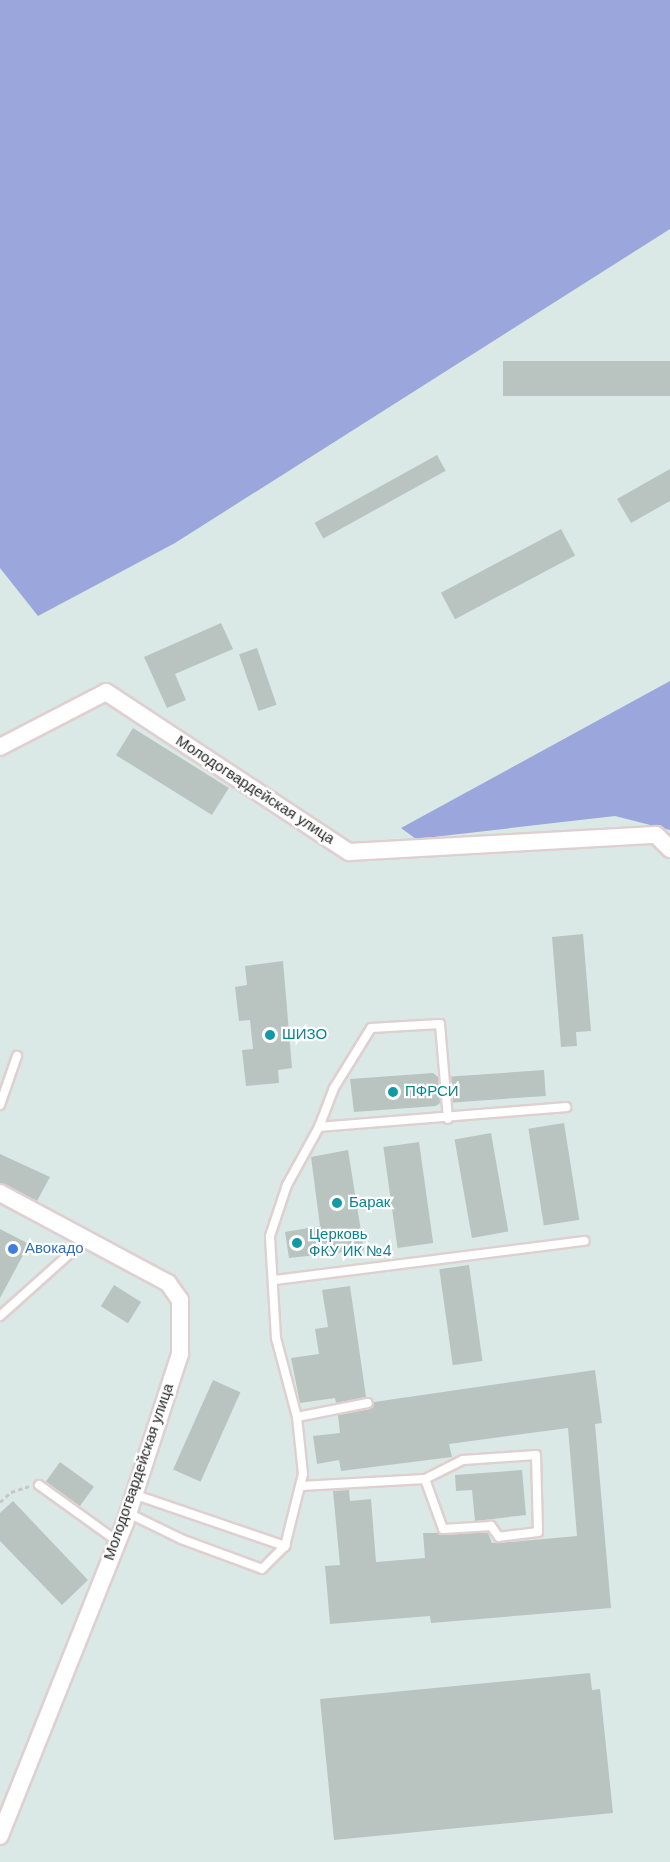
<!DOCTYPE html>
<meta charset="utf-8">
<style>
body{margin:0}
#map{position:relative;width:670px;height:1862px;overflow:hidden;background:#dae9e5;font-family:"DM Sans",sans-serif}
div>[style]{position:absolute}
.green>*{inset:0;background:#9aa6dc}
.building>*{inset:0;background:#b9c4c1;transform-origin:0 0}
.path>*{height:3px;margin-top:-1.5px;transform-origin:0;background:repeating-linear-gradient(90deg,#c7c7c7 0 4.5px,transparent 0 7.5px)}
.roads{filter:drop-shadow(2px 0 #dfcfd0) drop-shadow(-2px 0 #dfcfd0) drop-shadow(0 2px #dfcfd0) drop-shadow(0 -2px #dfcfd0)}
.service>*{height:8px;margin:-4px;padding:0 4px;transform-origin:4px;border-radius:4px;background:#fff}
.minor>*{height:16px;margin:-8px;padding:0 8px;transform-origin:8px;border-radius:8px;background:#fff}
.dots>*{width:16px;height:16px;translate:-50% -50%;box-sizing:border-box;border:3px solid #fff;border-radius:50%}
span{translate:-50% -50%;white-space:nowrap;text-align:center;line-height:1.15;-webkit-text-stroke:4.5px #fff;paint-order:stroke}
.street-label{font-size:15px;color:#272727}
.culture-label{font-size:15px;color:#0d838f}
.left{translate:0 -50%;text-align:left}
.shop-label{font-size:15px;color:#366cbe}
</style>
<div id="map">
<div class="green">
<div style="clip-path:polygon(0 0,670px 0,670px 229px,175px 543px,38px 616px,0 568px)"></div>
<div style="clip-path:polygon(670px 681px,670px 830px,615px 816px,416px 839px,401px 828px)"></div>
</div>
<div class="building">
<div style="left:670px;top:361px;width:35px;height:167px;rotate:90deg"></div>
<div style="left:437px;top:455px;width:18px;height:140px;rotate:61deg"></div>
<div style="clip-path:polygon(670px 469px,670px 501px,631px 523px,617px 499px)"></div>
<div style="left:561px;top:529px;width:30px;height:136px;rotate:62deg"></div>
<div style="clip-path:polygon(221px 623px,233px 649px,175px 674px,186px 700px,167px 708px,144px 657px)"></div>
<div style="left:257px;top:648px;width:60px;height:19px;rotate:71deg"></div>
<div style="left:133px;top:728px;width:113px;height:32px;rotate:32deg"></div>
<div style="clip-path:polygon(583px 934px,591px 1031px,576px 1032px,577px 1046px,561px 1047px,552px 937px)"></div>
<div style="clip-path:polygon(283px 961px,292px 1068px,278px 1070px,279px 1083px,246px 1086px,242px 1050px,253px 1049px,250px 1020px,239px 1021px,235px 987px,247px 985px,245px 966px)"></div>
<div style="left:544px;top:1070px;width:26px;height:93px;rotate:86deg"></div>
<div style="clip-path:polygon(433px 1073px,438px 1077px,440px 1103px,436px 1106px,354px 1112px,350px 1079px)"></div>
<div style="left:564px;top:1123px;width:98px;height:36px;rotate:81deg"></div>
<div style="left:491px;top:1133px;width:100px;height:37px;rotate:80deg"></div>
<div style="left:419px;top:1142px;width:102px;height:36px;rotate:82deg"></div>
<div style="clip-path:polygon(348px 1150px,364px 1250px,289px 1258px,285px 1232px,320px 1226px,311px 1157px)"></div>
<div style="clip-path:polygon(0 1154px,50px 1177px,37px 1201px,0 1183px)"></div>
<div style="clip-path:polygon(0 1229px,29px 1244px,0 1298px)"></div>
<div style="left:469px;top:1265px;width:97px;height:30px;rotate:82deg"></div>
<div style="left:114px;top:1285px;width:32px;height:25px;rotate:32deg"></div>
<div style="clip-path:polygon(350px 1286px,366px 1397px,336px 1403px,335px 1398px,300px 1403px,291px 1358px,319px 1354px,315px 1329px,328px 1327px,322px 1290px)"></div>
<div style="clip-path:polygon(595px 1370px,602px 1423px,595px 1424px,611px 1608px,431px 1623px,430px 1616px,330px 1624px,325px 1566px,340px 1565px,333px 1491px,349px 1490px,350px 1501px,371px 1499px,376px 1562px,425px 1558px,423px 1533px,488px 1533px,492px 1543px,499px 1543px,577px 1536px,568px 1428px,449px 1444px,452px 1457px,341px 1471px,339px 1460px,317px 1464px,313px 1436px,340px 1433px,338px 1415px,370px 1409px,374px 1402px)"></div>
<div style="left:213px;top:1380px;width:30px;height:98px;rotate:24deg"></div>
<div style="left:60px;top:1462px;width:42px;height:24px;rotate:36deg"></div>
<div style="clip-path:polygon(522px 1470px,526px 1515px,475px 1521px,472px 1490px,456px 1491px,455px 1475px)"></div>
<div style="clip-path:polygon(13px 1501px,88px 1580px,62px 1605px,0 1541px,0 1513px)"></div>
<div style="clip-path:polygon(590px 1673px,592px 1690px,600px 1689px,613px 1813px,334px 1840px,320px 1699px)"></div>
</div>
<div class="path">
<div style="left:0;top:1502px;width:15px;rotate:-42deg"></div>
<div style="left:11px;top:1492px;width:19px;rotate:-18deg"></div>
</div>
<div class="roads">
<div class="service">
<div style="left:0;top:1105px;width:52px;rotate:-70.9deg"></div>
<div style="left:319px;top:1127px;width:248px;rotate:-4.6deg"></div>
<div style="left:275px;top:1280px;width:312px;rotate:-7.2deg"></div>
<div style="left:0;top:1316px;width:115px;rotate:-41.8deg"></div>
<div style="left:297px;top:1417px;width:72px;rotate:-11.2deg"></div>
<div style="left:39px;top:1485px;width:96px;rotate:35.7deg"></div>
<div style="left:301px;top:1486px;width:124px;rotate:-3.2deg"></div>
<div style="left:425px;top:1479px;width:42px;rotate:-26.6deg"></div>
<div style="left:463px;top:1460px;width:73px;rotate:-3.9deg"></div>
<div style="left:536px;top:1455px;width:77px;rotate:88.5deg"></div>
<div style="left:538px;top:1532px;width:39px;rotate:173deg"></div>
<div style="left:499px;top:1537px;width:14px;rotate:-126deg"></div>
<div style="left:491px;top:1526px;width:48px;rotate:176.4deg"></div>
<div style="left:443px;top:1529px;width:53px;rotate:-109.8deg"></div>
<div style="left:133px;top:1494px;width:161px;rotate:18.9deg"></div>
<div style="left:285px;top:1546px;width:74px;rotate:-76deg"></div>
<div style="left:303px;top:1474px;width:57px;rotate:-96deg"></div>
<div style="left:297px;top:1417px;width:82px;rotate:-104.9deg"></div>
<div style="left:276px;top:1338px;width:102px;rotate:-93.4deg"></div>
<div style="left:270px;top:1236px;width:54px;rotate:-71.6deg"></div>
<div style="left:287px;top:1185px;width:66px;rotate:-61.1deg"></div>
<div style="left:319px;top:1127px;width:42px;rotate:-69deg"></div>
<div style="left:334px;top:1088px;width:70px;rotate:-58.3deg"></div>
<div style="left:371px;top:1028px;width:69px;rotate:-3.3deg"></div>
<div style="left:440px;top:1024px;width:95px;rotate:85.2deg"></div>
<div style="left:128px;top:1513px;width:59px;rotate:26.1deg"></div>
<div style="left:181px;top:1539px;width:86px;rotate:20.3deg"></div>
<div style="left:262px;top:1569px;width:33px;rotate:-45deg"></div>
</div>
<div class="minor">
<div style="left:0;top:747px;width:119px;rotate:-27.4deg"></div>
<div style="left:106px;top:692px;width:291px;rotate:33.4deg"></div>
<div style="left:349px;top:852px;width:307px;rotate:-3.2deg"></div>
<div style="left:656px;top:835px;width:20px;rotate:45deg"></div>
<div style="left:0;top:1193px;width:191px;rotate:28.2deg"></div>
<div style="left:168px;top:1283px;width:21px;rotate:55deg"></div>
<div style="left:180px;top:1300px;width:54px;rotate:90deg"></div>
<div style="left:180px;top:1354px;width:178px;rotate:108deg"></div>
<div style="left:125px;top:1523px;width:337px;rotate:111.8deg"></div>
</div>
</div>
<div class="dots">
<div style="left:270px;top:1035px;background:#0f9aa8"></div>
<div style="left:393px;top:1092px;background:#0f9aa8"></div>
<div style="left:337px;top:1203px;background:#0f9aa8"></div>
<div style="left:297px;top:1243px;background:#0f9aa8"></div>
<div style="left:13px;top:1249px;background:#3f7fe0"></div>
</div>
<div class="street-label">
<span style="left:255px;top:790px;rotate:33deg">Молодогвардейская улица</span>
<span style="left:139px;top:1472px;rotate:-71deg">Молодогвардейская улица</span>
</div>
<div class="culture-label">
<span class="left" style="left:282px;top:1035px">ШИЗО</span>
<span class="left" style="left:405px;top:1092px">ПФРСИ</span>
<span class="left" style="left:349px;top:1203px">Барак</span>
<span class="left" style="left:309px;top:1243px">Церковь<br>ФКУ ИК №4</span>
</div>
<div class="shop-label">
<span class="left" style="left:25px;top:1249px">Авокадо</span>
</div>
</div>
